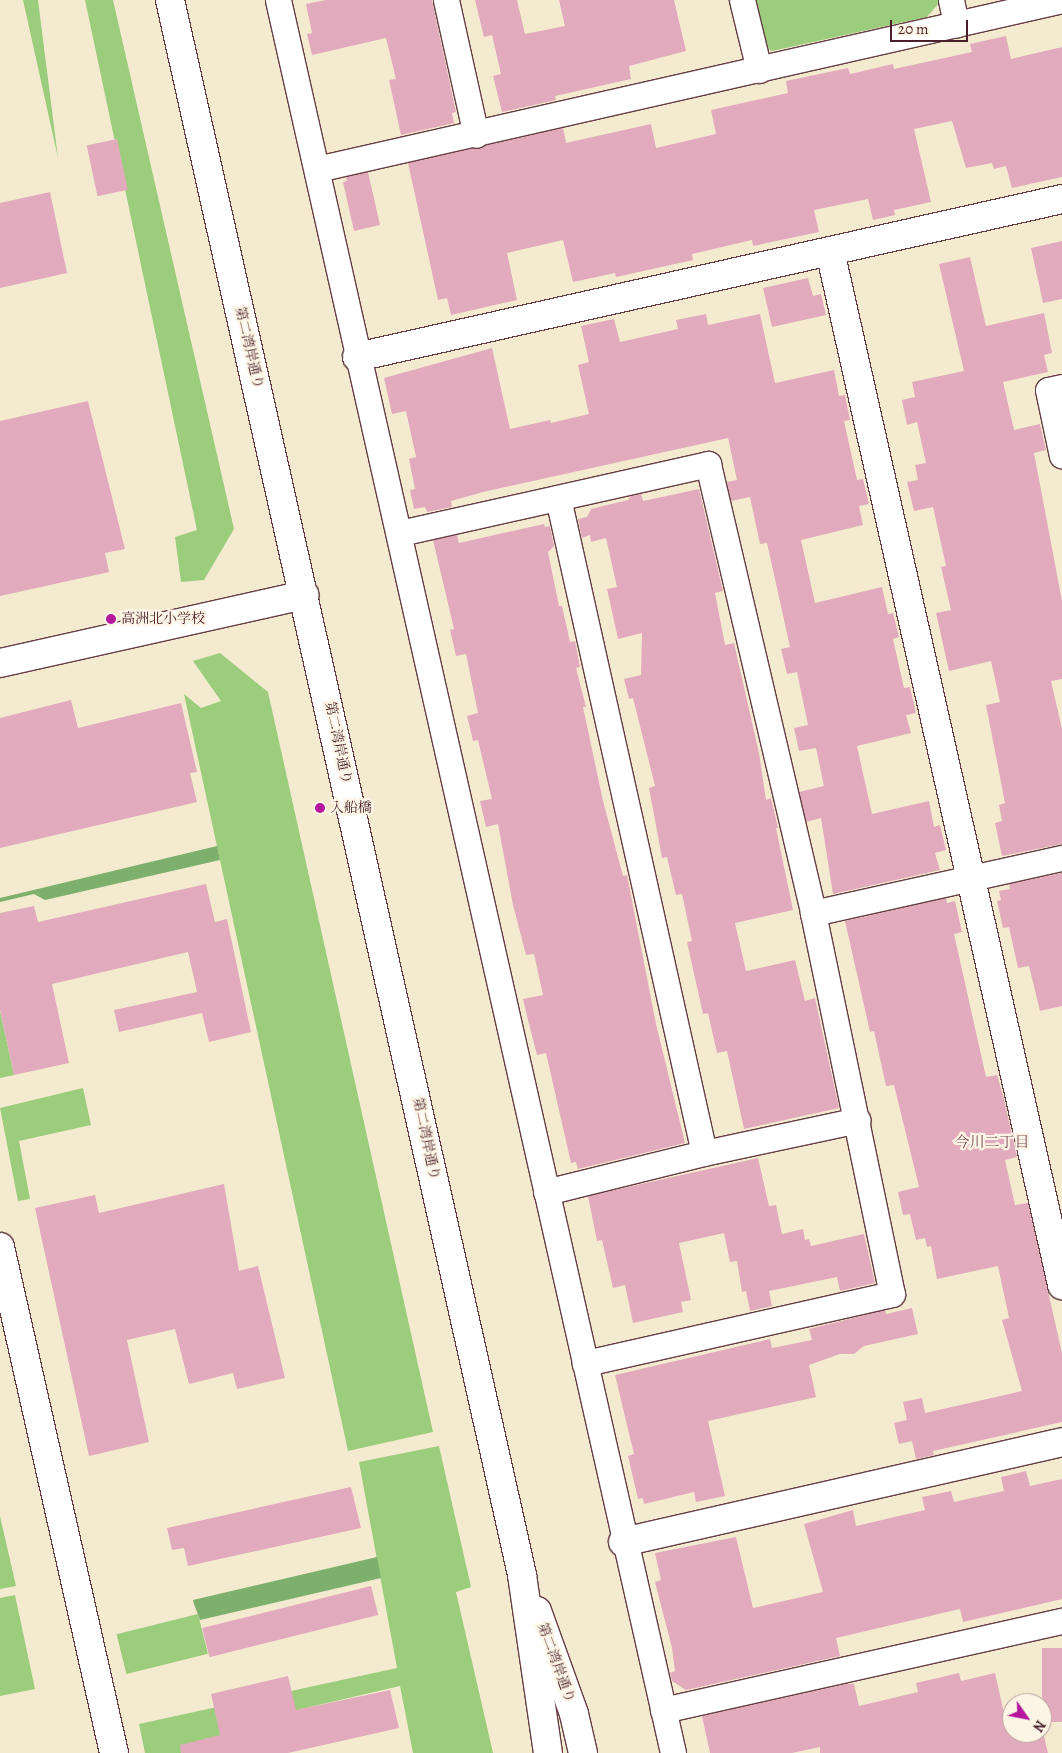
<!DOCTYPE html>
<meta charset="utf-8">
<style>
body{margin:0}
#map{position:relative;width:1062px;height:1753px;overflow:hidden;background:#f4ead0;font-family:Alegreya,"Noto Serif JP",serif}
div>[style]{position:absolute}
.green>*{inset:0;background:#9ccd7d;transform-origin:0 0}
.forest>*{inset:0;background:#7db06c}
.building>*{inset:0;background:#e2abbd;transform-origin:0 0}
.roads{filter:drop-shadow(1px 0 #643d44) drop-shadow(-1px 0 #643d44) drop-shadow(0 1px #643d44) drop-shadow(0 -1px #643d44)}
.minor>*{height:25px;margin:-12.5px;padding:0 12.5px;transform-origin:12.5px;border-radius:12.5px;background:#fff}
.tertiary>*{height:28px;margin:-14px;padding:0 14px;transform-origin:14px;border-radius:14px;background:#fff}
.dots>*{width:14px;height:14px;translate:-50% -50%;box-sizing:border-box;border:2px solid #fcf5e5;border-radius:50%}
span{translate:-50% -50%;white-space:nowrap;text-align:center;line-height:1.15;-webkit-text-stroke:4.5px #fcf5e5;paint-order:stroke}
.street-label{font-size:14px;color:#4a1f2b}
.poi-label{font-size:14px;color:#4a1f2b}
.left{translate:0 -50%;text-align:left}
.neighbourhood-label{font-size:15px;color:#7f505e}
.north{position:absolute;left:1002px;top:1693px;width:50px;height:50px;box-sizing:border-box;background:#fcf5e5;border:1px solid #b59f9b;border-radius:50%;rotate:123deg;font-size:14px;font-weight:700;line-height:20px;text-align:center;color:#4a1f2b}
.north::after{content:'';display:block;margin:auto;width:18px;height:22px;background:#b5179e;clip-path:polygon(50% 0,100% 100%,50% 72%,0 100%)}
.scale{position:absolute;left:890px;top:20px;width:78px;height:22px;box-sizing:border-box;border:2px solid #4a1f2b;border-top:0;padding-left:6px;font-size:15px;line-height:18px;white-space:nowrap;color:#4a1f2b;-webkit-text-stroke:4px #fcf5e5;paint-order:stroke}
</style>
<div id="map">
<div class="green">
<div style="clip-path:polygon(23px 0,38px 0,58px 158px)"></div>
<div style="clip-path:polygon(85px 0,113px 0,234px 529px,204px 580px,181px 582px,175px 537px,197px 530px)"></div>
<div style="clip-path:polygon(751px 0,939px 0,939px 3px,927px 17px,772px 51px,761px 44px)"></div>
<div style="clip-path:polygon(220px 653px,268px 692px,433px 1432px,348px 1451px,184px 694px,201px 708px,221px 701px,193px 661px)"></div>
<div style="clip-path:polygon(0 1010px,14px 1075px,0 1078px)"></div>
<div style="clip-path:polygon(83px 1088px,91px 1125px,19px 1141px,30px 1199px,18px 1201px,0 1108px)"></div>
<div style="clip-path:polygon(439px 1446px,471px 1587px,456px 1592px,493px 1753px,413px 1753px,400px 1686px,219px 1728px,224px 1753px,145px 1753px,139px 1724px,397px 1668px,359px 1462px)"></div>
<div style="clip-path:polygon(0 1516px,16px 1586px,0 1589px)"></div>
<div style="clip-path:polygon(15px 1595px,35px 1689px,0 1696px,0 1598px)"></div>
<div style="left:198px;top:1614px;width:41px;height:84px;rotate:76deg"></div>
</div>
<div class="forest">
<div style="clip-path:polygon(217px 846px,220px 860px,45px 900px,34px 894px,0 902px,0 898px)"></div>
<div style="clip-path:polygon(377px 1557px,381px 1578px,200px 1620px,194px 1604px,193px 1600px)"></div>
</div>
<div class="building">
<div style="clip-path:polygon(326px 0,432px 0,456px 112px,452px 113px,454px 123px,401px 135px,389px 80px,396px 79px,386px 38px,312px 55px,307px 34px,312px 33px,306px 4px)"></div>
<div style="clip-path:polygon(475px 0,517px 0,525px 34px,565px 26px,559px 0,674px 0,686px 51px,629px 66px,631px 79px,555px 96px,556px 100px,502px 112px,493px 76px,501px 74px,492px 35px,484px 37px)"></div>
<div style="clip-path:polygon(1006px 36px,1011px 59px,1062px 47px,1062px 177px,1012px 188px,1006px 166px,994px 169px,992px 163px,966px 168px,952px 121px,914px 129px,931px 202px,894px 210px,895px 215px,873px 220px,868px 199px,814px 210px,819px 232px,753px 246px,752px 240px,692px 254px,693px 260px,616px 277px,615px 273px,573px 282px,563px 240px,507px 253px,517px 300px,451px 315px,447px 298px,438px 300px,408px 163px,563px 128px,566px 143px,651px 124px,656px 148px,716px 134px,711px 110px,788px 93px,786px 81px,848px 68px,850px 74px,893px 64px,894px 69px,972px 52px,970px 44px)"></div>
<div style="left:117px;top:139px;width:52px;height:31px;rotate:78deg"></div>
<div style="clip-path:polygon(368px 172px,380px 225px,354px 231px,343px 182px,347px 181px,346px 177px)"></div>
<div style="clip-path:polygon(50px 192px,67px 273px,0 288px,0 203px)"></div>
<div style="clip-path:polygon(1062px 241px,1062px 299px,1043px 303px,1031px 248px)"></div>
<div style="clip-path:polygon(970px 257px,986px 326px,1044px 313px,1052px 353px,1044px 355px,1048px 372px,1003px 382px,1014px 430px,1040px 424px,1046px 450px,1034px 453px,1062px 601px,1062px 679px,1051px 681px,1062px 729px,1062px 844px,1002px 856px,995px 823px,1002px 821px,999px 805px,1005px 803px,986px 705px,1000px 702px,991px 661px,949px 671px,936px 613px,951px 610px,941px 567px,946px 566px,933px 507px,914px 511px,907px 482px,918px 480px,915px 465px,926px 463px,917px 422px,907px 425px,902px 400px,915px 397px,912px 382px,964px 371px,939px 264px)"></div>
<div style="clip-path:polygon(808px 278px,813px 296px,821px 294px,826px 315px,772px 327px,763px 288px)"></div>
<div style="clip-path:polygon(706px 314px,708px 325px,760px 314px,775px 383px,834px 370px,839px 396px,845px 395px,850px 420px,844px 421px,857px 480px,863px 479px,869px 504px,859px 506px,863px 525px,801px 540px,815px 603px,882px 587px,888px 614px,893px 613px,899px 637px,893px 639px,904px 688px,910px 687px,916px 713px,906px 715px,911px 733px,857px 746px,872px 814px,929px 801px,934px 827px,940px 825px,946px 850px,935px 853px,940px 870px,833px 894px,821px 818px,806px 822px,799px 792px,824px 786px,816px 748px,799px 751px,794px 728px,808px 725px,797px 672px,787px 674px,781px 649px,790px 647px,767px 543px,760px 544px,750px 497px,731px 501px,727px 482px,737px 480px,728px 438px,483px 492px,451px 501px,452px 507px,427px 512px,425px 507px,414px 509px,410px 490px,415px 489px,409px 459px,416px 457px,406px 411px,392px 414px,384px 378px,492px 348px,510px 429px,550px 420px,551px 423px,589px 414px,578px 365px,589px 362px,581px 326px,614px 319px,620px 342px,678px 329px,676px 320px)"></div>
<div style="clip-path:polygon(88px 401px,125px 549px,105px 553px,109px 572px,0 596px,0 421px)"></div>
<div style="clip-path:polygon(699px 489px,723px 591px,715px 593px,725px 645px,734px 643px,759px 753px,766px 800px,771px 798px,778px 828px,776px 828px,793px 910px,735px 923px,746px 971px,795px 960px,805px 1001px,815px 998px,839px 1108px,744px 1129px,727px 1051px,717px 1053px,708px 1013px,703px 1014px,687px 942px,692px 941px,682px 894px,676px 895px,667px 857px,662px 858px,649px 788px,655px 786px,633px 698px,629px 699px,624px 679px,641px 675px,642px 633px,618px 639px,607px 589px,617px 587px,606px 538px,591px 542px,590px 535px,582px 538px,578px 519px,587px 517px,591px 509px,628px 500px,631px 496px,641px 494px,643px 501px)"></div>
<div style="clip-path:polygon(544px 524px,545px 527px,550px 526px,554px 546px,548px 552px,559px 606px,562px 606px,570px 642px,575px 641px,580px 667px,576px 668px,586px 707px,583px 707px,603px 801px,623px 876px,627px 875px,656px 1024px,685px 1143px,578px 1169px,576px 1162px,571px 1163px,546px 1053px,537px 1055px,528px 1020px,523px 999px,543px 995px,534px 954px,526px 955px,513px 905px,498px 824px,486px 827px,480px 801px,492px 799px,478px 740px,473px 741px,467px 716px,478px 713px,466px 654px,456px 656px,450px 630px,454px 629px,433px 540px,457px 535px,459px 543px)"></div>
<div style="clip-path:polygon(71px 700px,78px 728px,181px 703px,197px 772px,190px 773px,197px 802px,0 848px,0 718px)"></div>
<div style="clip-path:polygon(1062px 873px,1062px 1006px,1040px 1011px,1029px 966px,1018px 968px,1009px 927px,1003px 928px,997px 901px,1001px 900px,999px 891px,1010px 889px,1009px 884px)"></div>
<div style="clip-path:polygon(206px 884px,215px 922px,227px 919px,251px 1032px,209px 1042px,202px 1013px,119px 1032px,114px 1010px,197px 992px,188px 952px,52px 984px,69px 1063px,14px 1075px,0 1010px,0 913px,34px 906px,38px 922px)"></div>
<div style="clip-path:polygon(946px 898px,947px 903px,955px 901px,962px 932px,954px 934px,986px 1077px,997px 1075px,1004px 1099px,1017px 1157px,1005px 1160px,1015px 1205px,1028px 1203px,1062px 1353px,1062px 1422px,933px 1451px,934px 1455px,916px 1459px,912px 1441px,899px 1444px,894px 1423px,907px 1420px,903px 1402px,922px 1398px,925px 1413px,1022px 1391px,1002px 1320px,1009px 1318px,998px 1266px,937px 1279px,931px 1246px,927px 1247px,925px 1238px,916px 1240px,910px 1214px,903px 1215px,898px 1192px,919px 1187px,894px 1085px,886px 1086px,874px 1031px,870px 1032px,845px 921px)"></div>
<div style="clip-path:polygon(758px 1158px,769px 1206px,776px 1205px,782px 1234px,803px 1229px,805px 1240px,809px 1239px,811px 1246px,864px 1234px,875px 1283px,840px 1291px,837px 1277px,769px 1291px,772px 1306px,750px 1311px,746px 1291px,742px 1292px,737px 1261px,730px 1262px,724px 1233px,679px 1243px,691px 1300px,681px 1302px,683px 1312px,633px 1323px,625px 1285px,613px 1288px,602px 1240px,597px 1241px,588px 1196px)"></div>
<div style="clip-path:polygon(224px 1184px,239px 1271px,258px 1266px,285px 1378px,237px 1389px,233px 1373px,189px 1384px,175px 1329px,127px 1340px,149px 1442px,89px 1456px,35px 1208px,95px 1195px,99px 1213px)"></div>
<div style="clip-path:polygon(912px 1308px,918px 1334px,864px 1346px,854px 1354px,840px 1354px,809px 1365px,816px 1397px,708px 1421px,725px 1496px,696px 1502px,694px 1492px,644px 1504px,643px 1498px,638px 1499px,628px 1456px,634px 1454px,615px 1375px,770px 1339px,772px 1348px,812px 1340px,809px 1329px,885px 1310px,886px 1314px)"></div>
<div style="clip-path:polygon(1026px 1471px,1030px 1486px,1062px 1479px,1062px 1599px,963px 1622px,960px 1609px,836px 1638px,840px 1656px,686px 1690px,672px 1681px,670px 1673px,675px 1671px,672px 1648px,655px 1582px,661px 1580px,655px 1553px,736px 1537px,753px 1608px,823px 1592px,804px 1524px,853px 1510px,856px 1526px,925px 1510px,922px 1497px,951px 1491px,954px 1502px,1004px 1491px,1001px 1477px)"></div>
<div style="clip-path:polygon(351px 1487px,361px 1528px,188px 1566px,184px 1548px,172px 1550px,167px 1528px)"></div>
<div style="left:371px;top:1586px;width:30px;height:174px;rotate:76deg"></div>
<div style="left:1062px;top:1648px;width:74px;height:20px;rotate:90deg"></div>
<div style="clip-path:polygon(959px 1673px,961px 1681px,995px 1673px,1007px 1727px,1012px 1726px,1012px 1733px,1042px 1733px,1042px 1728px,1048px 1753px,820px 1753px,820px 1747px,792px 1753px,710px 1753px,702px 1716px,846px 1684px,854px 1684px,859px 1706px,918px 1692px,916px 1683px)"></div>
<div style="clip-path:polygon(288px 1676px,296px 1710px,390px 1690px,399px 1728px,288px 1753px,181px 1753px,180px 1745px,220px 1735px,211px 1694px)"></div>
</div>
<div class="roads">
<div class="minor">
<div style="left:278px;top:0;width:1797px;rotate:77.3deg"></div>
<div style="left:446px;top:0;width:138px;rotate:77.5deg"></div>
<div style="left:742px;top:0;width:72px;rotate:76.3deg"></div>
<div style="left:951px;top:0;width:25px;rotate:78deg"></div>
<div style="left:317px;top:169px;width:764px;rotate:-12.78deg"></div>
<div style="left:1062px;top:387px;width:14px;rotate:168deg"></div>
<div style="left:1048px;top:390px;width:67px;rotate:78deg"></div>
<div style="left:558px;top:498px;width:671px;rotate:77.43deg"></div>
<div style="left:400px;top:533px;width:316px;rotate:-12.6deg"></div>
<div style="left:708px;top:464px;width:461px;rotate:76.8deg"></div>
<div style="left:813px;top:913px;width:389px;rotate:78.3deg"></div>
<div style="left:892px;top:1294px;width:315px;rotate:167.3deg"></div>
<div style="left:813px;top:913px;width:255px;rotate:-12.5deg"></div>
<div style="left:546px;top:1192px;width:163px;rotate:-13.9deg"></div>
<div style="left:704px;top:1153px;width:157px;rotate:-12.1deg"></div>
<div style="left:663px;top:1710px;width:409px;rotate:-12.6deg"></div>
</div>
<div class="tertiary">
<div style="left:170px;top:0;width:1614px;rotate:77.4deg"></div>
<div style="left:522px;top:1575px;width:180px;rotate:81.7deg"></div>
<div style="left:830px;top:251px;width:1060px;rotate:77.35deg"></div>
<div style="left:357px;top:357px;width:722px;rotate:-12.63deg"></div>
<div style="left:0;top:663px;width:312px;rotate:-12.6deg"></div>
<div style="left:0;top:1247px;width:519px;rotate:77.3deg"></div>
<div style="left:623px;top:1542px;width:450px;rotate:-12.8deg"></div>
<div style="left:537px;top:1611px;width:109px;rotate:70.2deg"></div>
<div style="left:574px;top:1714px;width:40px;rotate:77deg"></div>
</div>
</div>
<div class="dots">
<div style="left:111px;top:619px;background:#b5179e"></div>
<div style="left:320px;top:808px;background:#b5179e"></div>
</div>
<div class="street-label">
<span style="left:249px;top:348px;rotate:77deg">第二湾岸通り</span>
<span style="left:338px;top:743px;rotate:78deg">第二湾岸通り</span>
<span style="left:426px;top:1139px;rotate:78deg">第二湾岸通り</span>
<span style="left:556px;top:1663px;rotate:70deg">第二湾岸通り</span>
</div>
<div class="poi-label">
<span class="left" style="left:121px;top:619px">高洲北小学校</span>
<span class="left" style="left:330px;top:808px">入船橋</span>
</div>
<div class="neighbourhood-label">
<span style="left:992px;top:1143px">今川二丁目</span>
</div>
<div class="north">N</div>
<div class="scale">20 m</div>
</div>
